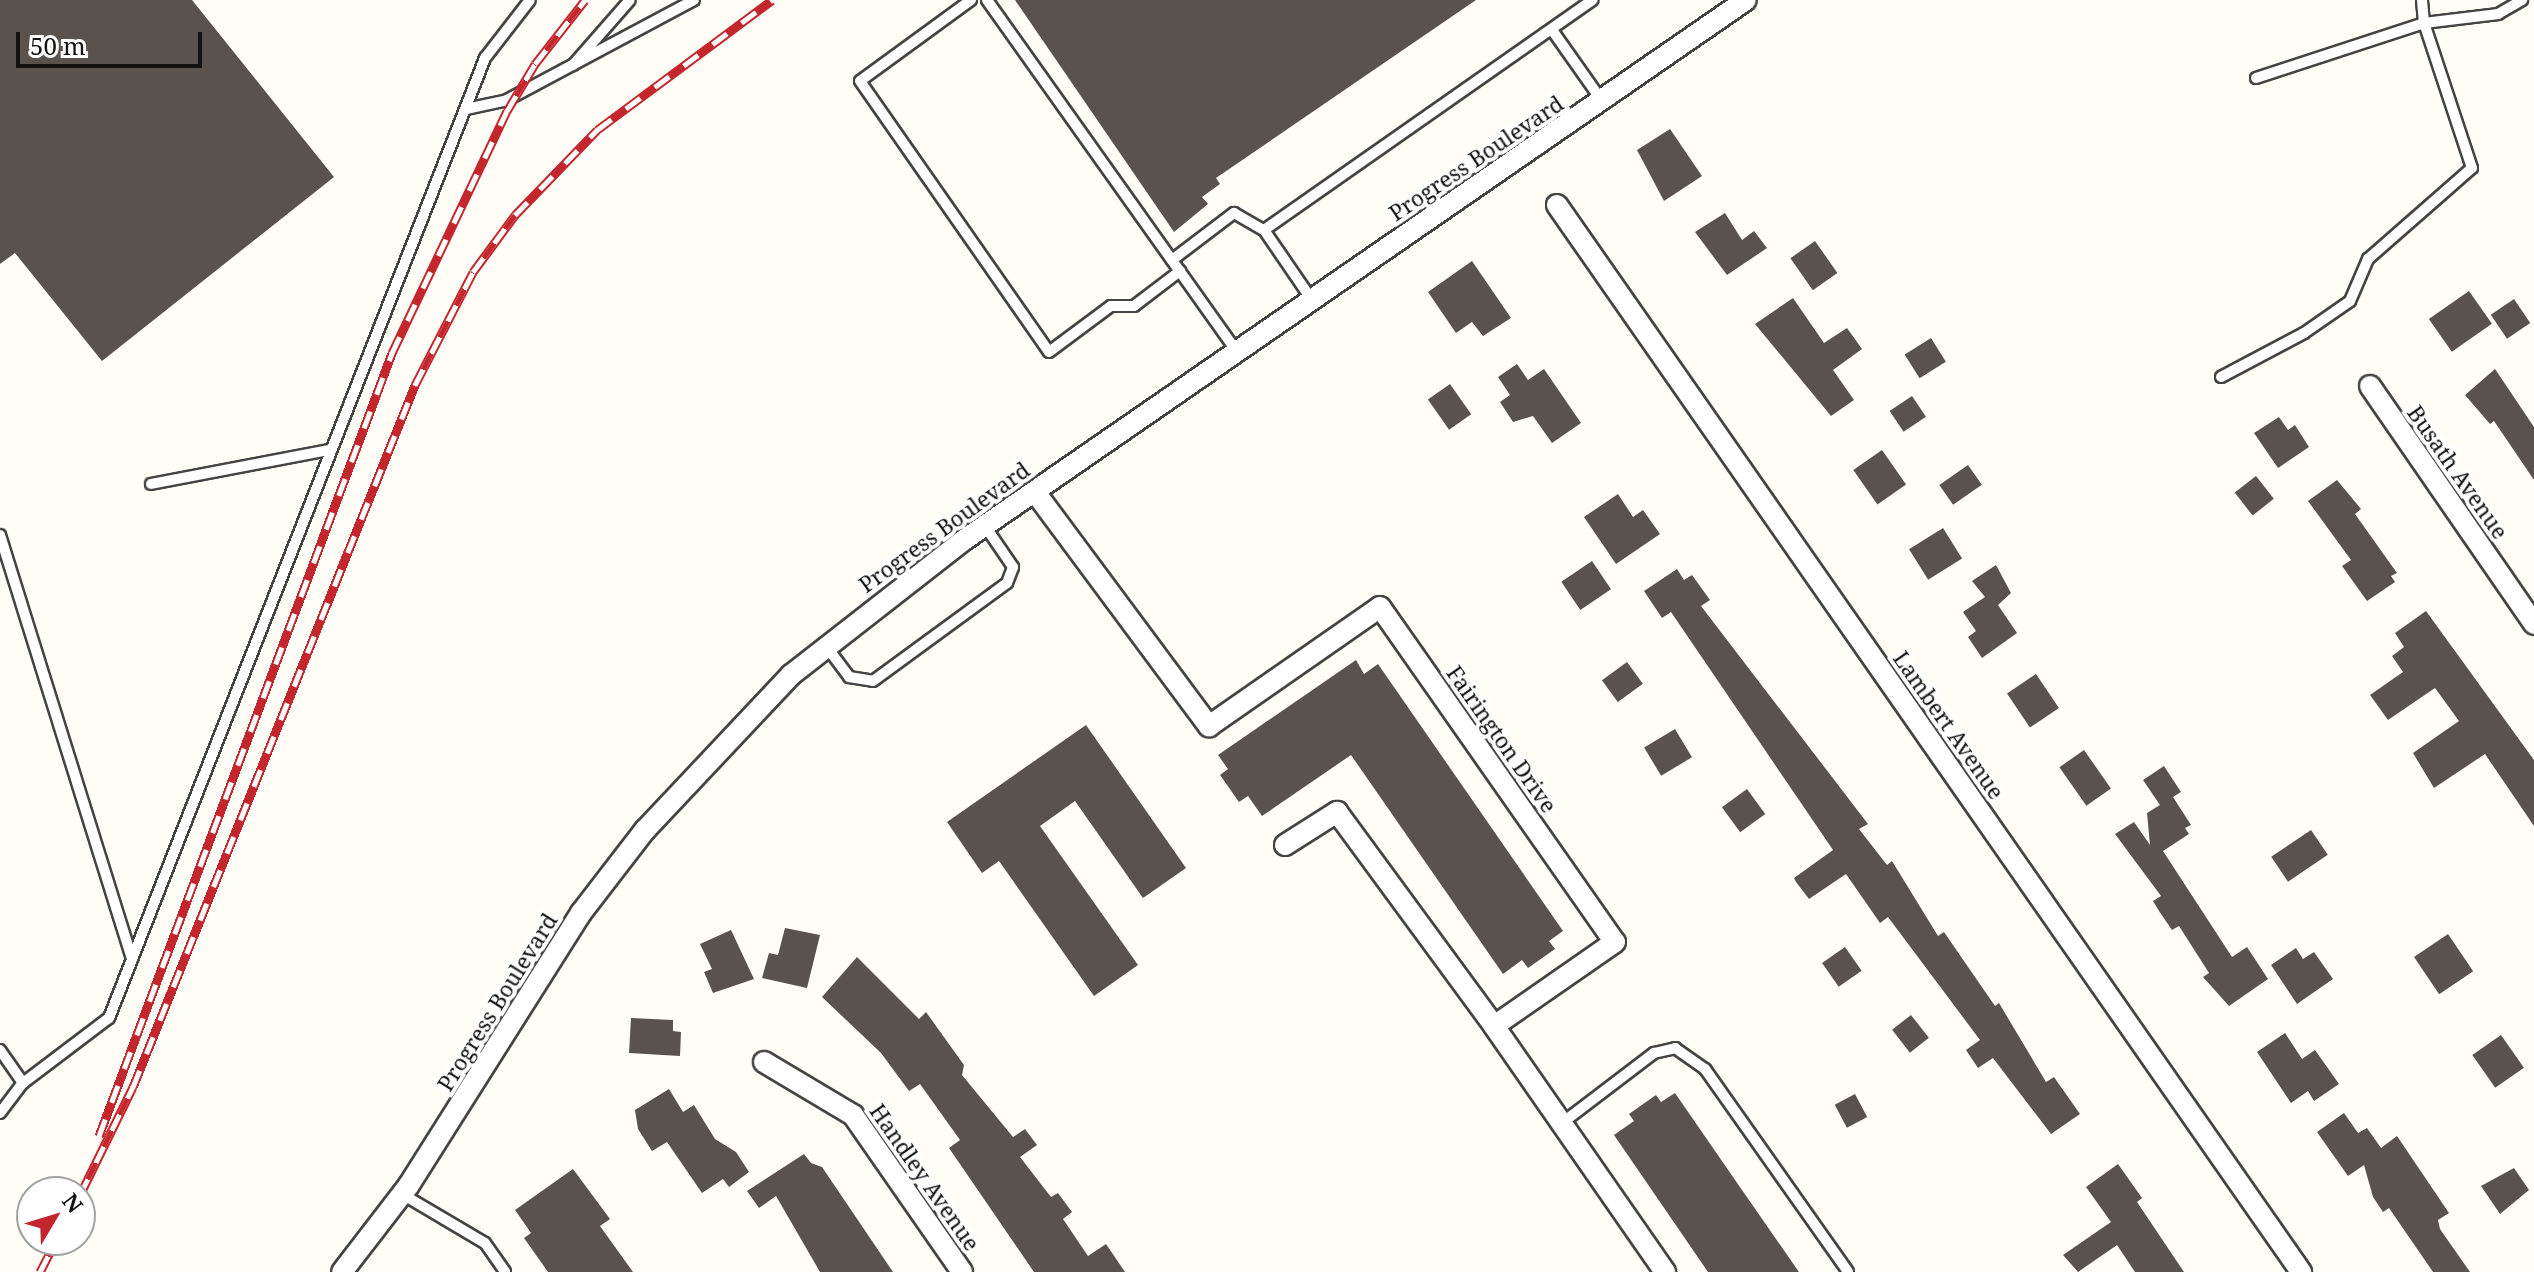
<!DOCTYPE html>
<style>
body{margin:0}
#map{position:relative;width:2534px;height:1272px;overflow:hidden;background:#fffdf5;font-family:"Noto Serif",serif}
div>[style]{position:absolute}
.building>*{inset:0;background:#5a524d;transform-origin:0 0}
.roads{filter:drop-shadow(2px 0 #444) drop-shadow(-2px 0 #444) drop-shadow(0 2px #444) drop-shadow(0 -2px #444)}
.lane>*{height:10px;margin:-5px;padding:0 5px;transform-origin:5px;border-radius:5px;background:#fff}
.street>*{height:20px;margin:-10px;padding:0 10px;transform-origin:10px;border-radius:10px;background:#fff}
.rail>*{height:9px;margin-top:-4.5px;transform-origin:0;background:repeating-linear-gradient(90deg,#fff 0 18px,#c4262e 0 36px);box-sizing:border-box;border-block:2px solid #c4262e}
span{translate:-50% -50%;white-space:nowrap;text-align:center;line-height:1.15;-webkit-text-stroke:8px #fff;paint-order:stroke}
.street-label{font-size:22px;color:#111}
.north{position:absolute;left:16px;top:1176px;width:80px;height:80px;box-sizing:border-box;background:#fff;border:2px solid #a0a0a0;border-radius:50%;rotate:52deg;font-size:22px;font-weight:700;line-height:32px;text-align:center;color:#111}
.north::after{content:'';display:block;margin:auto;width:28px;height:36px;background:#c4262e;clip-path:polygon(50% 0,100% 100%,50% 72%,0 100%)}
.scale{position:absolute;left:16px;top:32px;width:186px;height:36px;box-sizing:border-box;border:4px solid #111;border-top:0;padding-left:10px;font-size:24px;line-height:28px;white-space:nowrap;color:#111;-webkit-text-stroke:6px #fff;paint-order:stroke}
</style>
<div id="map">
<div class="building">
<div style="clip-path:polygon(0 0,192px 0,334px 177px,102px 361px,15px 253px,0 264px)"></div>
<div style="clip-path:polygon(1015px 0,1476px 0,1216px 178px,1220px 184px,1202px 197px,1208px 204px,1174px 232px)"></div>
<div style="clip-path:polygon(1670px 129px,1702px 176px,1664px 201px,1637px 150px)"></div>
<div style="clip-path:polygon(1725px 213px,1742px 240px,1754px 231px,1767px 248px,1727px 275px,1695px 232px)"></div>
<div style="left:1815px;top:241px;width:39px;height:30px;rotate:55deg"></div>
<div style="clip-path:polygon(1472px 261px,1511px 318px,1483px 336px,1472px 322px,1456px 333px,1428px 292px)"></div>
<div style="left:2469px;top:291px;width:40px;height:49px;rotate:55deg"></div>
<div style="clip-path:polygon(1793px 298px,1824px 343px,1847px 328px,1862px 349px,1833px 370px,1854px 400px,1831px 416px,1755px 324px)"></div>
<div style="left:2514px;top:299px;width:29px;height:28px;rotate:56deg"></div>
<div style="left:1931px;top:338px;width:28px;height:31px;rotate:58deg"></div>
<div style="clip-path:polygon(1517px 364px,1528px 380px,1544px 369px,1581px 423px,1552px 443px,1533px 416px,1513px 422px,1500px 402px,1510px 395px,1498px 377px)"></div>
<div style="clip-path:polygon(2495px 369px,2534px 427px,2534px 480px,2494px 421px,2490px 424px,2465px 395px)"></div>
<div style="left:1450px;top:384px;width:37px;height:27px;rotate:55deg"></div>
<div style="left:1912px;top:396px;width:25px;height:27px;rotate:56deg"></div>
<div style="clip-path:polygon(2279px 417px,2288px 430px,2295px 425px,2309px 447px,2278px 468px,2254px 433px)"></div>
<div style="left:1882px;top:450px;width:42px;height:35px;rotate:55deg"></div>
<div style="left:1968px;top:465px;width:24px;height:35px;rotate:55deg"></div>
<div style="left:2256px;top:476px;width:29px;height:27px;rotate:52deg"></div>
<div style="clip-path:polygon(2337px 480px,2361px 509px,2355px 514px,2397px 573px,2391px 576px,2395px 582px,2367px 601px,2342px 566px,2351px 560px,2308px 501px)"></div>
<div style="clip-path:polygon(1618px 494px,1633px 517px,1643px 510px,1660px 534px,1616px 564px,1584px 517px)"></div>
<div style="left:1943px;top:528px;width:36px;height:40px;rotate:58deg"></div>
<div style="left:1592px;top:561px;width:34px;height:37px;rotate:56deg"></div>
<div style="clip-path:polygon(1996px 565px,2011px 593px,1998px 605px,2017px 633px,1982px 658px,1968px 637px,1976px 631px,1963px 612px,1985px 597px,1972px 581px)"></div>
<div style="clip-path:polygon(1677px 569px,1684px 580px,1692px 575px,1710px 600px,1701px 606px,1868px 824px,1859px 829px,1887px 865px,1892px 861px,1938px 936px,1944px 932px,1995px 1006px,1999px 1003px,2046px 1082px,2054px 1077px,2080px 1114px,2051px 1134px,1993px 1058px,1978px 1068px,1966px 1050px,1980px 1040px,1888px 917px,1880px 923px,1846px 874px,1809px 899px,1796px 882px,1794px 878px,1833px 850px,1671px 612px,1662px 618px,1644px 591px)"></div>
<div style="clip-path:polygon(2426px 611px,2534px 760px,2534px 826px,2485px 754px,2434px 788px,2413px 753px,2459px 721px,2435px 688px,2388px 720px,2370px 695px,2403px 672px,2392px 656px,2404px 647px,2395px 633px)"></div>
<div style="clip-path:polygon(1356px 660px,1364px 674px,1378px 664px,1563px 931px,1549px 941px,1555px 949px,1528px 968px,1522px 960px,1503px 974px,1351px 755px,1262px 816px,1248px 796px,1239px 802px,1220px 775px,1228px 769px,1218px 755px)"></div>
<div style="left:1627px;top:662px;width:27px;height:31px;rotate:54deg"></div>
<div style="left:2036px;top:674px;width:41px;height:35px;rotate:56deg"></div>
<div style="clip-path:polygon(1086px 725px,1186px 868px,1143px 898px,1075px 801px,1040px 826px,1138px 965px,1094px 996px,999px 861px,982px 873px,947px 822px)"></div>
<div style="left:1675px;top:729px;width:33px;height:36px;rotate:59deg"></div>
<div style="left:2084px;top:750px;width:47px;height:30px;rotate:55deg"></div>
<div style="clip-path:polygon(2164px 766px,2181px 792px,2173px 797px,2191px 825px,2185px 828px,2189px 834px,2163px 851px,2232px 957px,2247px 947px,2268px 979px,2229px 1006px,2203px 977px,2209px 973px,2179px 926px,2172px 930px,2159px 911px,2153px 901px,2161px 896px,2115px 834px,2134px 822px,2150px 845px,2147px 813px,2160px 805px,2143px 780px)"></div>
<div style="left:1747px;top:789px;width:31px;height:31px;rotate:54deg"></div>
<div style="left:2311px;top:830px;width:30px;height:48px;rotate:56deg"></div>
<div style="clip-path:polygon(785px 928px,820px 935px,807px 988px,762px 978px,769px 953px,778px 955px)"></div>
<div style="clip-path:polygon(731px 930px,754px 979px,713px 993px,704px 972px,712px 969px,700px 944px)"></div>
<div style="left:2448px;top:934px;width:45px;height:41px;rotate:56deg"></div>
<div style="left:1845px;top:947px;width:29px;height:28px;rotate:55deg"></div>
<div style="clip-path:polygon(2296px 948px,2303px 959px,2314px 952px,2333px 979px,2297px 1004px,2271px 965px)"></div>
<div style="clip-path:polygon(857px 957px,919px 1019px,926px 1012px,964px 1065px,962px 1075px,1013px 1137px,1025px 1129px,1037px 1145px,1020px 1157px,1051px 1197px,1058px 1193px,1072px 1212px,1063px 1219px,1088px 1256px,1106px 1244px,1125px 1272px,1034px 1272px,949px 1148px,960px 1140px,920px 1084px,909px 1091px,881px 1053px,822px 997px)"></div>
<div style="left:1911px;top:1015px;width:29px;height:24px;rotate:52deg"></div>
<div style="clip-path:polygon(631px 1018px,673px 1020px,673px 1031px,681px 1032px,680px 1056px,629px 1053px)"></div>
<div style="clip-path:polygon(2285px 1033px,2302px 1059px,2315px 1050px,2339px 1084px,2314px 1101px,2308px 1091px,2291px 1103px,2257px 1052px)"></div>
<div style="left:2501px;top:1035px;width:40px;height:35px;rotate:55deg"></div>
<div style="clip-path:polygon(669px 1089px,683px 1112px,694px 1105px,715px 1139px,736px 1152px,749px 1172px,729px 1187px,723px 1179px,702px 1193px,667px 1142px,652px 1151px,638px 1129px,635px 1110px)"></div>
<div style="clip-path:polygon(1675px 1093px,1742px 1190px,1799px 1272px,1708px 1272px,1614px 1135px,1634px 1121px,1629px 1114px,1656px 1095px,1661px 1102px)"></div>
<div style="left:1855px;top:1094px;width:26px;height:23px;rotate:62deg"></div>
<div style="clip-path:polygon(2344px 1113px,2358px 1133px,2367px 1128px,2381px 1148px,2397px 1136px,2449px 1213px,2438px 1220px,2440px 1229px,2470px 1272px,2433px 1272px,2389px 1208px,2383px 1212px,2373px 1197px,2364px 1165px,2348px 1176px,2317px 1132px)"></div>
<div style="clip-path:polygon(804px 1154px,811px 1163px,822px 1167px,893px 1272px,820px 1272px,776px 1196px,759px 1208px,747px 1191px)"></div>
<div style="clip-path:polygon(2118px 1164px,2142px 1198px,2137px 1202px,2184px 1272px,2135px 1272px,2117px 1245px,2078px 1272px,2063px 1255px,2111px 1222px,2086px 1187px)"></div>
<div style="clip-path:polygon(2514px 1168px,2529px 1190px,2500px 1214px,2481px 1186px)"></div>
<div style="clip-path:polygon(573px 1169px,610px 1219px,600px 1226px,633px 1272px,548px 1272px,524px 1238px,531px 1233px,515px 1210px)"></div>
</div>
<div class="roads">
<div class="lane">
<div style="left:971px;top:0;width:137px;rotate:143.9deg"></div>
<div style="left:860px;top:81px;width:330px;rotate:55.1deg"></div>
<div style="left:1049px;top:352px;width:77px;rotate:-36.6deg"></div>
<div style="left:1111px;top:306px;width:23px"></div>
<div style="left:1134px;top:306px;width:58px;rotate:-37.3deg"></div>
<div style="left:987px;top:0;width:428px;rotate:54.6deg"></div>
<div style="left:1552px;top:30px;width:87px;rotate:54.8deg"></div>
<div style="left:573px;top:65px;width:86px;rotate:-48.8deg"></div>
<div style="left:2256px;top:78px;width:177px;rotate:-18.1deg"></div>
<div style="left:2424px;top:23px;width:23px;rotate:-95deg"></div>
<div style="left:466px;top:109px;width:40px;rotate:-12deg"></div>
<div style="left:505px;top:101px;width:214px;rotate:-28.1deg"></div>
<div style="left:1172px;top:260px;width:78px;rotate:-37.2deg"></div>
<div style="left:1234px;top:213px;width:34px;rotate:30deg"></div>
<div style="left:1312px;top:300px;width:85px;rotate:-124.4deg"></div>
<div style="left:1264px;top:230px;width:401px;rotate:-35deg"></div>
<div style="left:2221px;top:377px;width:94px;rotate:-27.9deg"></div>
<div style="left:2304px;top:333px;width:56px;rotate:-34.8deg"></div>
<div style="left:2350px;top:301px;width:46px;rotate:-66.8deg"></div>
<div style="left:2368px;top:259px;width:138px;rotate:-41.2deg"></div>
<div style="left:2472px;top:168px;width:153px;rotate:-108.3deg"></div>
<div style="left:2424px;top:23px;width:75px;rotate:-6.9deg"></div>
<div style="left:2498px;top:14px;width:28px;rotate:-30deg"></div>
<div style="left:151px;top:484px;width:182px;rotate:-10.8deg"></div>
<div style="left:0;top:535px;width:444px;rotate:72.7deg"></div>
<div style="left:826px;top:646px;width:39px;rotate:53deg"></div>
<div style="left:849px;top:677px;width:24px;rotate:9deg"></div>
<div style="left:873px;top:681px;width:166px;rotate:-36.2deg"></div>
<div style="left:1007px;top:583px;width:17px;rotate:-69deg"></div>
<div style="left:1013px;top:567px;width:50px;rotate:-124.3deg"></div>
<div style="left:0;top:1050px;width:40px;rotate:55.1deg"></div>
<div style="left:0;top:1113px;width:38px;rotate:-53deg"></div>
<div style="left:23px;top:1083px;width:108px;rotate:-37.1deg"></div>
<div style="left:109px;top:1018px;width:1031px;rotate:-68.61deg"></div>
<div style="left:485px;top:58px;width:73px;rotate:-52.2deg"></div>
<div style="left:1562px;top:1123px;width:116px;rotate:-37.3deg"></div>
<div style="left:1654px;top:1053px;width:22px;rotate:-13deg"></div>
<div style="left:1675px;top:1048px;width:37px;rotate:35deg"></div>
<div style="left:1705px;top:1069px;width:248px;rotate:54.8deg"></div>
<div style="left:402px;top:1194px;width:96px;rotate:30.6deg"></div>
<div style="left:485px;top:1243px;width:35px;rotate:55deg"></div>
</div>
<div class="street">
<div style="left:1557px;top:205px;width:1301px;rotate:55.11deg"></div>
<div style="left:2370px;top:386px;width:289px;rotate:55.4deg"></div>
<div style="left:1035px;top:492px;width:292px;rotate:53.4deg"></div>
<div style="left:1209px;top:726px;width:208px;rotate:-34.8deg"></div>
<div style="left:1380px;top:607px;width:409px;rotate:55deg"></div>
<div style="left:1615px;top:942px;width:147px;rotate:145.2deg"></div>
<div style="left:1494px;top:1026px;width:300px;rotate:55.2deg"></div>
<div style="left:1285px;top:845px;width:62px;rotate:-32.4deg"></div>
<div style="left:1337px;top:812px;width:265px;rotate:53.7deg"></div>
<div style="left:764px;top:1062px;width:104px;rotate:30.8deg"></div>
<div style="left:853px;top:1115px;width:191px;rotate:55.2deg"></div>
<div style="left:342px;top:1272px;width:110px;rotate:-52.4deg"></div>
<div style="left:409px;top:1185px;width:322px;rotate:-57.7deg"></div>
<div style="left:581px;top:913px;width:105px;rotate:-52.4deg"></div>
<div style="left:645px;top:830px;width:213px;rotate:-46.7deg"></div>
<div style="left:791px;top:675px;width:219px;rotate:-38deg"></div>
<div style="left:964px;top:540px;width:950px;rotate:-34.63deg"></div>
</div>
</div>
<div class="rail">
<div style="left:99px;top:1136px;width:836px;rotate:-69.48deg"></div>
<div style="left:392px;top:353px;width:268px;rotate:-64.6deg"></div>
<div style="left:507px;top:111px;width:55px;rotate:-59.2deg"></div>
<div style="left:535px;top:64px;width:81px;rotate:-52deg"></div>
<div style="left:80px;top:1195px;width:120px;rotate:-63.9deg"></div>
<div style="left:133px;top:1087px;width:757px;rotate:-68.11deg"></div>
<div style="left:415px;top:385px;width:127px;rotate:-62.8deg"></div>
<div style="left:473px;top:272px;width:71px;rotate:-53.6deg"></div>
<div style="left:515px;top:215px;width:118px;rotate:-46deg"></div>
<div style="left:597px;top:130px;width:218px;rotate:-36.6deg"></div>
<div style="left:40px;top:1272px;width:36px;rotate:-63deg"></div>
</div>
<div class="street-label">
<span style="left:1476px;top:158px;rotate:-34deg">Progress Boulevard</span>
<span style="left:2458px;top:472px;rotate:55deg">Busath Avenue</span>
<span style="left:944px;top:527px;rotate:-36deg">Progress Boulevard</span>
<span style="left:1949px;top:725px;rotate:55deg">Lambert Avenue</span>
<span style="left:1502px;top:739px;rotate:55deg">Fairington Drive</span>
<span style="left:497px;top:1002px;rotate:-58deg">Progress Boulevard</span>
<span style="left:925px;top:1177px;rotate:55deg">Handley Avenue</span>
</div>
<div class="north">N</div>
<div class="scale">50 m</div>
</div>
